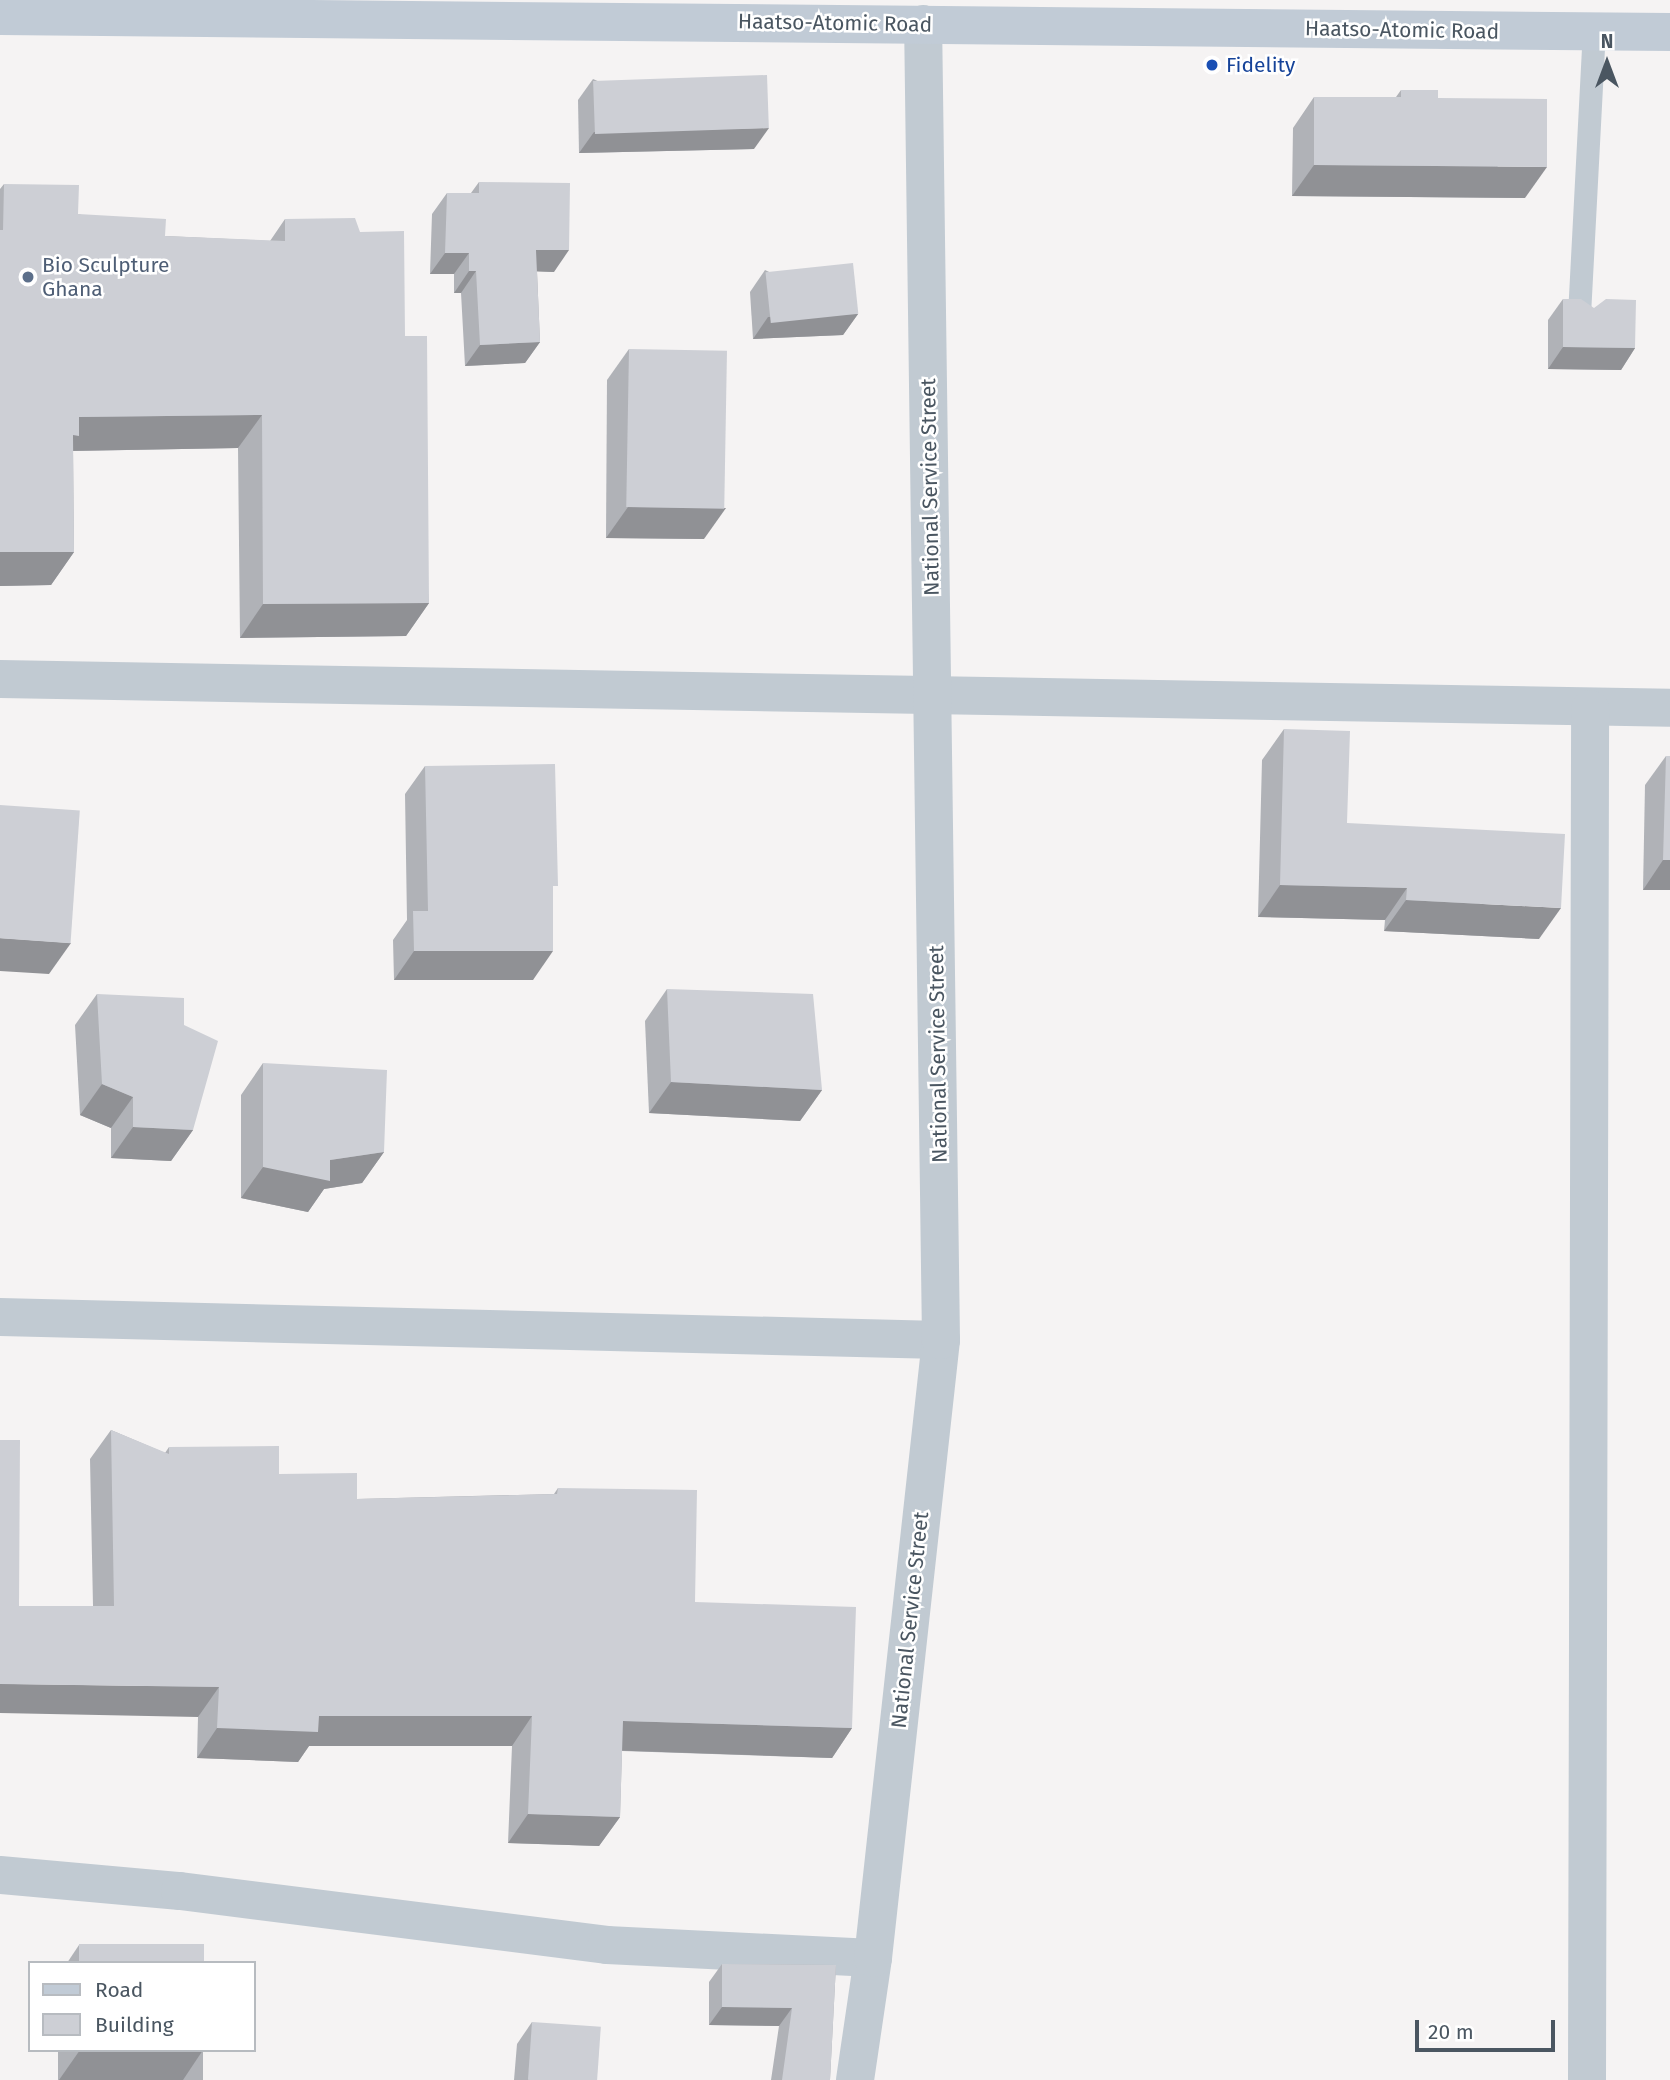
<!DOCTYPE html>
<style>
body{margin:0}
#map{position:relative;width:1670px;height:2080px;overflow:hidden;background:#f5f3f3;font-family:"Fira Sans",sans-serif}
div>[style]{position:absolute}
.lane>*{height:23px;margin:-11.5px;padding:0 11.5px;transform-origin:11.5px;border-radius:11.5px;background:#c1cad2}
.street>*{height:38px;margin:-19px;padding:0 19px;transform-origin:19px;border-radius:19px;background:#c1cad2}
.secondary>*{height:38px;margin:-19px;padding:0 19px;transform-origin:19px;border-radius:19px;background:#c1cbd6}
.wall>*{inset:0;background:#b0b2b7;transform-origin:0 0}
.shaded-wall>*{inset:0;background:#909195}
.building>*{inset:0;background:#cdcfd5;transform-origin:0 0}
.dots>*{width:19px;height:19px;translate:-50% -50%;box-sizing:border-box;border:4px solid #fff;border-radius:50%}
span{translate:-50% -50%;white-space:nowrap;text-align:center;line-height:1.15;-webkit-text-stroke:5px #fff;paint-order:stroke}
.street-label{font-size:21px;color:#4a5661}
.transit-label{font-size:21px;color:#164399}
.left{translate:0 -50%;text-align:left}
.service-label{font-size:21px;color:#4e5e75}
.legend{position:absolute;left:28px;top:1961px;width:228px;height:91px;box-sizing:border-box;background:#fff;border:2px solid #b7bbc0;margin:0;padding:9px 12px;list-style:none;font-size:21px;color:#4a5661}
.legend li{display:flex;align-items:center;gap:14px;height:35px}
.legend b{width:35px;border:2px solid #b7bbc0}
.north{position:absolute;left:1572px;top:28px;width:70px;height:70px;-webkit-text-stroke:5px #fff;paint-order:stroke;rotate:0deg;font-size:19px;font-weight:700;line-height:28px;text-align:center;color:#4a5661}
.north::after{content:'';display:block;margin:auto;width:24px;height:32px;background:#4a5661;clip-path:polygon(50% 0,100% 100%,50% 72%,0 100%)}
.scale{position:absolute;left:1415px;top:2020px;width:140px;height:32px;box-sizing:border-box;border:4px solid #4a5661;border-top:0;padding-left:9px;font-size:21px;line-height:24px;white-space:nowrap;color:#4a5661;-webkit-text-stroke:5px #fff;paint-order:stroke}
</style>
<div id="map">
<div class="lane">
<div style="left:1579px;top:315px;width:282px;rotate:-87deg"></div>
</div>
<div class="street">
<div style="left:0;top:679px;width:1670px;rotate:0.99deg"></div>
<div style="left:0;top:1317px;width:941px;rotate:1.4deg"></div>
<div style="left:0;top:1875px;width:181px;rotate:5.1deg"></div>
<div style="left:180px;top:1891px;width:430px;rotate:7.2deg"></div>
<div style="left:607px;top:1945px;width:266px;rotate:2.8deg"></div>
<div style="left:855px;top:2080px;width:123px;rotate:-81.6deg"></div>
<div style="left:873px;top:1958px;width:622px;rotate:-83.72deg"></div>
<div style="left:941px;top:1340px;width:1316px;rotate:-90.78deg"></div>
<div style="left:1587px;top:2080px;width:1371px;rotate:-89.87deg"></div>
</div>
<div class="secondary">
<div style="left:0;top:16px;width:1670px;rotate:0.55deg"></div>
</div>
<div class="wall">
<div style="clip-path:polygon(593px 79px,754px 149px,579px 153px,578px 100px)"></div>
<div style="clip-path:polygon(1401px 90px,1438px 98px,1525px 198px,1292px 196px,1293px 128px,1314px 97px,1396px 97px)"></div>
<div style="clip-path:polygon(479px 182px,554px 272px,537px 271px,540px 342px,525px 363px,465px 366px,461px 293px,454px 293px,454px 274px,430px 274px,432px 214px,447px 193px,471px 193px)"></div>
<div style="clip-path:polygon(4px 184px,78px 214px,165px 236px,270px 241px,285px 219px,405px 336px,429px 603px,406px 636px,240px 638px,238px 448px,73px 451px,74px 552px,51px 585px,0 586px,0 189px)"></div>
<div style="clip-path:polygon(765px 270px,858px 314px,843px 335px,753px 339px,750px 292px)"></div>
<div style="clip-path:polygon(1563px 299px,1635px 348px,1621px 370px,1548px 369px,1548px 320px)"></div>
<div style="clip-path:polygon(629px 349px,704px 539px,606px 538px,607px 380px)"></div>
<div style="clip-path:polygon(1284px 729px,1347px 823px,1539px 939px,1384px 931px,1385px 920px,1258px 917px,1262px 760px)"></div>
<div style="clip-path:polygon(1666px 756px,1670px 756px,1670px 890px,1643px 890px,1645px 785px)"></div>
<div style="clip-path:polygon(425px 766px,553px 892px,533px 980px,394px 980px,393px 940px,407px 920px,405px 794px)"></div>
<div style="clip-path:polygon(667px 989px,822px 1090px,800px 1121px,649px 1113px,645px 1021px)"></div>
<div style="clip-path:polygon(97px 994px,184px 1025px,193px 1130px,171px 1161px,111px 1158px,111px 1128px,80px 1115px,75px 1025px)"></div>
<div style="clip-path:polygon(263px 1063px,384px 1152px,362px 1183px,324px 1189px,308px 1212px,241px 1198px,241px 1095px)"></div>
<div style="clip-path:polygon(111px 1430px,165px 1453px,169px 1447px,279px 1474px,357px 1499px,554px 1494px,558px 1488px,695px 1602px,852px 1728px,832px 1758px,622px 1751px,620px 1817px,599px 1846px,508px 1843px,512px 1746px,309px 1746px,298px 1762px,197px 1758px,198px 1717px,19px 1606px,93px 1606px,90px 1459px)"></div>
<div style="clip-path:polygon(79px 1945px,204px 1963px,67px 1963px)"></div>
<div style="clip-path:polygon(722px 1964px,836px 1965px,830px 2080px,771px 2080px,779px 2026px,709px 2025px,709px 1982px)"></div>
<div style="clip-path:polygon(532px 2022px,597px 2080px,514px 2080px,517px 2044px)"></div>
<div style="left:58px;top:2050px;width:145px;height:30px"></div>
</div>
<div class="shaded-wall">
<div style="clip-path:polygon(769px 128px,754px 149px,579px 153px,594px 132px)"></div>
<div style="clip-path:polygon(1314px 165px,1547px 167px,1525px 198px,1292px 196px)"></div>
<div style="clip-path:polygon(536px 250px,569px 250px,554px 272px,522px 271px)"></div>
<div style="clip-path:polygon(445px 253px,469px 253px,454px 274px,430px 274px)"></div>
<div style="clip-path:polygon(469px 271px,476px 271px,461px 293px,454px 293px)"></div>
<div style="clip-path:polygon(858px 314px,843px 335px,753px 339px,768px 317px)"></div>
<div style="clip-path:polygon(540px 342px,525px 363px,465px 366px,480px 345px)"></div>
<div style="clip-path:polygon(1563px 347px,1635px 348px,1621px 370px,1548px 369px)"></div>
<div style="clip-path:polygon(262px 415px,238px 448px,68px 451px,79px 417px)"></div>
<div style="clip-path:polygon(628px 507px,726px 508px,704px 539px,606px 538px)"></div>
<div style="clip-path:polygon(0 552px,74px 552px,51px 585px,0 586px)"></div>
<div style="clip-path:polygon(429px 603px,406px 636px,240px 638px,263px 604px)"></div>
<div style="clip-path:polygon(1663px 860px,1670px 860px,1670px 890px,1643px 890px)"></div>
<div style="clip-path:polygon(1280px 885px,1407px 888px,1385px 920px,1258px 917px)"></div>
<div style="clip-path:polygon(1406px 900px,1561px 908px,1539px 939px,1384px 931px)"></div>
<div style="clip-path:polygon(0 938px,71px 943px,49px 974px,0 971px)"></div>
<div style="clip-path:polygon(414px 951px,553px 951px,533px 980px,394px 980px)"></div>
<div style="clip-path:polygon(671px 1082px,822px 1090px,800px 1121px,649px 1113px)"></div>
<div style="clip-path:polygon(102px 1084px,133px 1097px,111px 1128px,80px 1115px)"></div>
<div style="clip-path:polygon(133px 1127px,193px 1130px,171px 1161px,111px 1158px)"></div>
<div style="clip-path:polygon(384px 1152px,362px 1183px,324px 1189px,308px 1212px,241px 1198px,263px 1167px,330px 1160px)"></div>
<div style="clip-path:polygon(0 1684px,14px 1684px,219px 1687px,198px 1717px,0 1713px)"></div>
<div style="clip-path:polygon(319px 1716px,532px 1716px,512px 1746px,309px 1746px,298px 1762px,197px 1758px,217px 1728px)"></div>
<div style="clip-path:polygon(623px 1721px,852px 1728px,832px 1758px,603px 1750px)"></div>
<div style="clip-path:polygon(528px 1814px,620px 1817px,599px 1846px,508px 1843px)"></div>
<div style="clip-path:polygon(722px 2007px,792px 2008px,779px 2026px,709px 2025px)"></div>
<div style="clip-path:polygon(80px 2050px,203px 2050px,183px 2080px,59px 2080px)"></div>
</div>
<div class="building">
<div style="left:767px;top:75px;width:53px;height:174px;rotate:88deg"></div>
<div style="clip-path:polygon(1401px 90px,1438px 90px,1438px 98px,1547px 99px,1547px 167px,1314px 165px,1314px 97px,1401px 97px)"></div>
<div style="clip-path:polygon(479px 182px,570px 183px,569px 250px,536px 250px,540px 342px,480px 345px,476px 271px,469px 271px,469px 253px,445px 253px,447px 193px,479px 193px)"></div>
<div style="clip-path:polygon(4px 184px,79px 185px,78px 214px,166px 219px,165px 236px,285px 241px,285px 219px,355px 218px,360px 232px,404px 231px,405px 336px,427px 336px,429px 603px,263px 604px,262px 415px,79px 417px,79px 436px,73px 435px,74px 552px,0 552px,0 230px,3px 230px)"></div>
<div style="left:853px;top:263px;width:51px;height:88px;rotate:84deg"></div>
<div style="clip-path:polygon(1563px 299px,1581px 299px,1594px 308px,1606px 299px,1636px 300px,1635px 348px,1563px 347px)"></div>
<div style="left:629px;top:349px;width:98px;height:158px;rotate:1deg"></div>
<div style="clip-path:polygon(1284px 729px,1350px 731px,1347px 823px,1565px 834px,1561px 908px,1406px 900px,1407px 888px,1280px 885px)"></div>
<div style="clip-path:polygon(1666px 756px,1670px 756px,1670px 860px,1663px 860px)"></div>
<div style="clip-path:polygon(555px 764px,558px 886px,553px 886px,553px 951px,414px 951px,413px 911px,428px 911px,425px 766px)"></div>
<div style="left:0;top:805px;width:80px;height:133px;rotate:4deg"></div>
<div style="clip-path:polygon(667px 989px,813px 994px,822px 1090px,671px 1082px)"></div>
<div style="clip-path:polygon(97px 994px,184px 998px,184px 1025px,218px 1041px,193px 1130px,133px 1127px,133px 1097px,102px 1084px)"></div>
<div style="clip-path:polygon(263px 1063px,387px 1070px,384px 1152px,330px 1160px,330px 1181px,263px 1167px)"></div>
<div style="clip-path:polygon(111px 1430px,169px 1454px,169px 1447px,279px 1446px,279px 1474px,357px 1473px,357px 1499px,557px 1494px,558px 1488px,697px 1490px,695px 1602px,856px 1607px,852px 1728px,623px 1721px,620px 1817px,528px 1814px,532px 1716px,319px 1716px,318px 1732px,217px 1728px,219px 1687px,0 1684px,0 1440px,20px 1440px,19px 1606px,114px 1606px)"></div>
<div style="left:204px;top:1944px;width:19px;height:125px;rotate:90deg"></div>
<div style="clip-path:polygon(722px 1964px,836px 1965px,830px 2080px,782px 2080px,792px 2008px,722px 2007px)"></div>
<div style="left:532px;top:2022px;width:69px;height:58px;rotate:4deg"></div>
</div>
<div class="dots">
<div style="left:1212px;top:65px;background:#1a4fb4"></div>
<div style="left:28px;top:277px;background:#5c6f8a"></div>
</div>
<div class="street-label">
<span style="left:835px;top:23px;rotate:1deg">Haatso-Atomic Road</span>
<span style="left:1402px;top:30px;rotate:1deg">Haatso-Atomic Road</span>
<span style="left:930px;top:487px;rotate:-91deg">National Service Street</span>
<span style="left:938px;top:1054px;rotate:-91deg">National Service Street</span>
<span style="left:910px;top:1620px;rotate:-84deg">National Service Street</span>
</div>
<div class="transit-label">
<span class="left" style="left:1226px;top:65px">Fidelity</span>
</div>
<div class="service-label">
<span class="left" style="left:42px;top:277px">Bio Sculpture<br>Ghana</span>
</div>
<ul class="legend">
<li><b style="height:9px;background:#c1cbd6"></b>Road</li>
<li><b style="height:19px;background:#cdcfd5"></b>Building</li>
</ul>
<div class="north">N</div>
<div class="scale">20 m</div>
</div>
